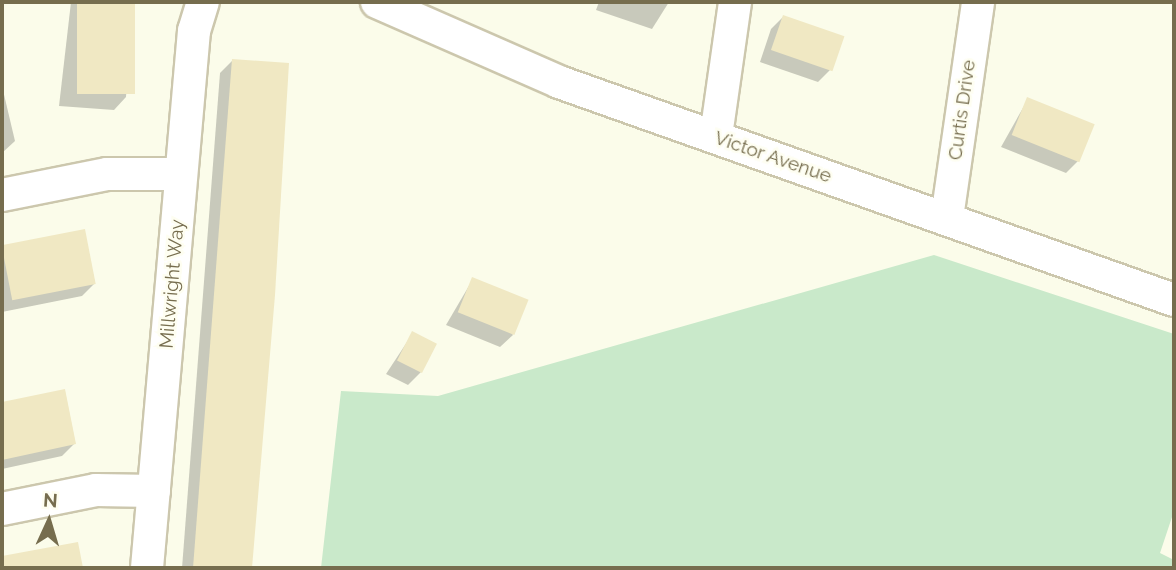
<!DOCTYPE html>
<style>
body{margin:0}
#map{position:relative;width:1176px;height:570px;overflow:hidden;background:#fbfcea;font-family:Raleway,sans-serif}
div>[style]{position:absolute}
.green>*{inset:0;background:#c9e9ca}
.shadow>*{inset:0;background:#0003}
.building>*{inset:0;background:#f0e8c3;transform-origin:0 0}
.roads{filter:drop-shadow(2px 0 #ccc7ad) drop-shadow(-2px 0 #ccc7ad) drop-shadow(0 2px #ccc7ad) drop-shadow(0 -2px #ccc7ad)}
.minor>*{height:32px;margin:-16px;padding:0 16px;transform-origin:16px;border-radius:16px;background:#fff}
span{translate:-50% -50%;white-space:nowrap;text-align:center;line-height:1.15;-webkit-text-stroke:5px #fefef1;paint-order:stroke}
.street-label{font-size:19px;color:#766d4e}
.frame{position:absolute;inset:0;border:4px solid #766d4e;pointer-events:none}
.north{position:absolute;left:14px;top:486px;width:70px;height:70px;-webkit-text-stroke:5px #fefef1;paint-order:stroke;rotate:4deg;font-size:19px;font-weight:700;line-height:28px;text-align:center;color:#766d4e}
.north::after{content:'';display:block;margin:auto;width:24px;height:32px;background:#766d4e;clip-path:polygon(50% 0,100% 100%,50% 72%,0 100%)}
</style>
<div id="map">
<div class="green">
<div style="clip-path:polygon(934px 255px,1174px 334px,1174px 511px,1160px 553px,1174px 560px,1174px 568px,321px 568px,341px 391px,438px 396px)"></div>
</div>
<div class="shadow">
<div style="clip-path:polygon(71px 2px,133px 2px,126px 97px,114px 110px,59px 106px)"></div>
<div style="clip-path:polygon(599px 2px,669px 2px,652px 29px,596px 10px)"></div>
<div style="clip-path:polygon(783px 17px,831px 69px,818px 82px,760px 62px,771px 29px)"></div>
<div style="clip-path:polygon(233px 60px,287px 64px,250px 568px,182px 568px,220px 73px)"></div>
<div style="clip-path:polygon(2px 86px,15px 141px,2px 153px)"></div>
<div style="clip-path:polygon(1028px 99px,1078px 161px,1066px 173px,1001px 147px)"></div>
<div style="clip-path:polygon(84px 231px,95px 283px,82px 296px,2px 312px,2px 248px)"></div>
<div style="clip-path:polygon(473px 279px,513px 335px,500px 347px,446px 325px)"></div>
<div style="clip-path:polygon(413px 333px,421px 372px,408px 385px,386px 374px)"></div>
<div style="clip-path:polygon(63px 391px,75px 443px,62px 456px,2px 469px,2px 404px)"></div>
</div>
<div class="building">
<div style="left:77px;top:2px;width:58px;height:92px"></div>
<div style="left:783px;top:15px;width:65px;height:37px;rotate:19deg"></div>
<div style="clip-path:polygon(232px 59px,289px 63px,275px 295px,252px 568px,193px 568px)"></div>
<div style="left:1027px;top:97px;width:73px;height:41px;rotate:22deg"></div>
<div style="left:85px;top:229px;width:56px;height:85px;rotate:79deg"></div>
<div style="left:472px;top:277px;width:61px;height:38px;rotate:22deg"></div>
<div style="left:412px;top:331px;width:28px;height:33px;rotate:27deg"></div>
<div style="clip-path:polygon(65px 389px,76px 444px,2px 460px,2px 402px)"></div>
<div style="clip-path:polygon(78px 542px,83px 568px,2px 568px,2px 556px)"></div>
</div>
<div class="roads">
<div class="minor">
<div style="left:377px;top:2px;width:199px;rotate:23.7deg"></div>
<div style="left:559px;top:82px;width:652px;rotate:19.52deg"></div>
<div style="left:716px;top:136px;width:135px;rotate:-81.9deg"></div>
<div style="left:2px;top:195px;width:107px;rotate:-11.3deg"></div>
<div style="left:107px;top:174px;width:74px"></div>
<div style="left:947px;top:218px;width:218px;rotate:-81.8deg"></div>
<div style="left:2px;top:509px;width:96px;rotate:-11.4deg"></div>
<div style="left:96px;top:490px;width:58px;rotate:1deg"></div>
<div style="left:147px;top:568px;width:539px;rotate:-85deg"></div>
<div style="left:194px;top:31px;width:30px;rotate:-73deg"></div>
</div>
</div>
<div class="street-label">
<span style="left:962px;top:110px;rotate:-82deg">Curtis Drive</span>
<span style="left:773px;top:157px;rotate:19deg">Victor Avenue</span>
<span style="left:172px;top:284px;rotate:-85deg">Millwright Way</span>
</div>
<div class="frame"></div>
<div class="north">N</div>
</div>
